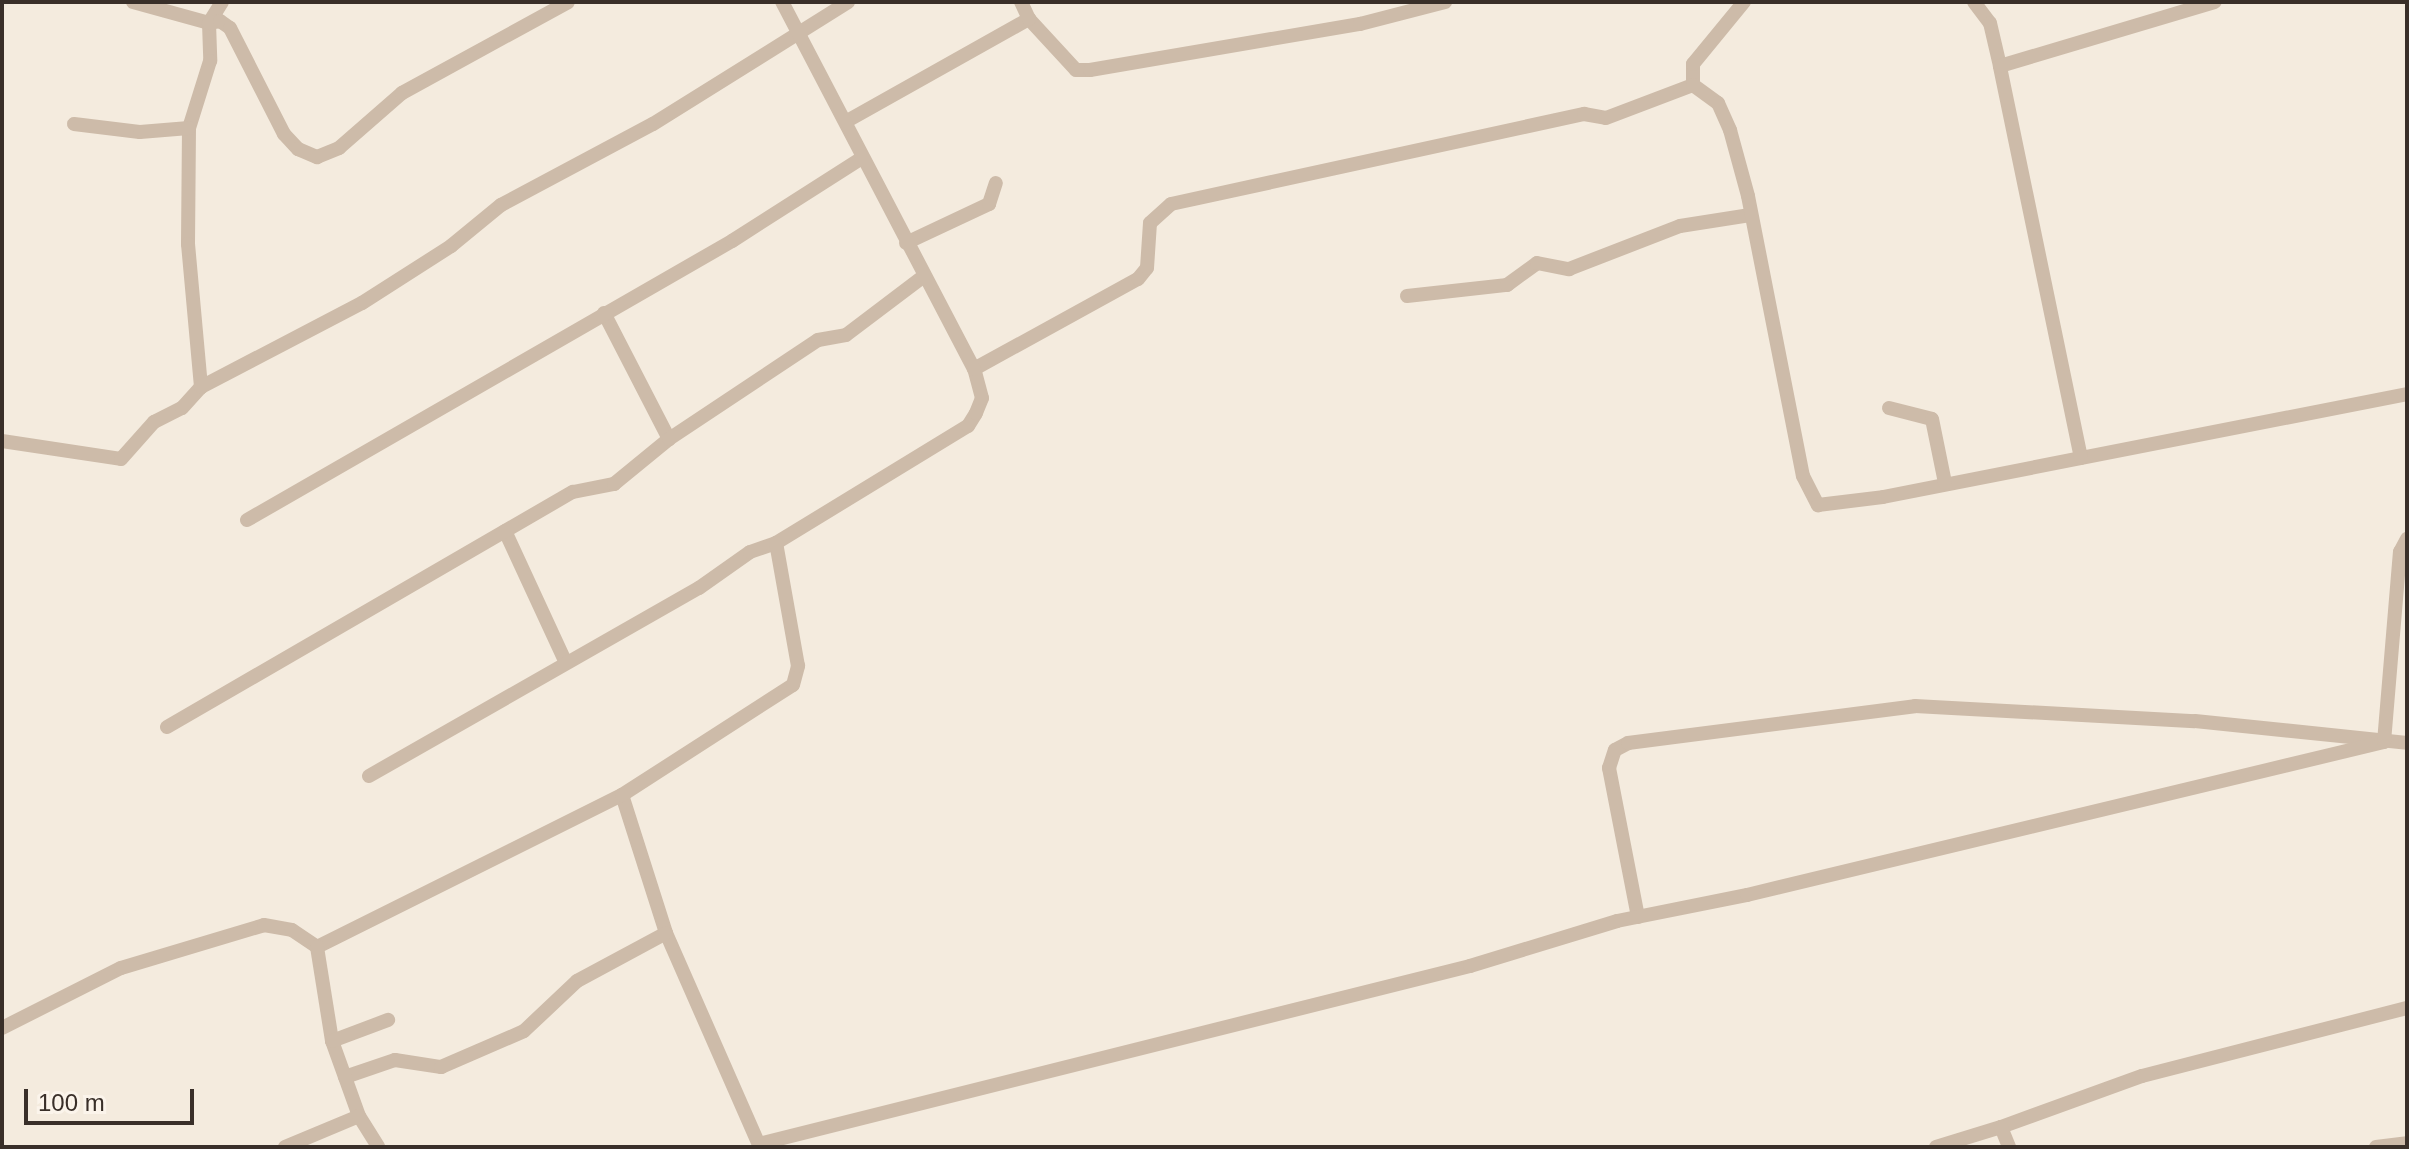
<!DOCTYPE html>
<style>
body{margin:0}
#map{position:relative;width:2409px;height:1149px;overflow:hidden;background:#f4ebde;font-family:Arial,sans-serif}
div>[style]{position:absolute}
.street>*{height:14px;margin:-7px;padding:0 7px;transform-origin:7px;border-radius:7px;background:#cdbba9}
span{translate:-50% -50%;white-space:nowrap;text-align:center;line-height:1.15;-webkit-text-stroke:6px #fbf4eb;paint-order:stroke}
.frame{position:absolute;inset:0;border:4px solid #392f29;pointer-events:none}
.scale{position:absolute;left:24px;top:1089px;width:170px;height:36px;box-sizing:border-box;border:4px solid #392f29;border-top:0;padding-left:10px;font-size:24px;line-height:28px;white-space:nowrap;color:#392f29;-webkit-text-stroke:6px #fbf4eb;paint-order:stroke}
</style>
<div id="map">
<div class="street">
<div style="left:133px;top:2px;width:79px;rotate:15.4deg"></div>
<div style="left:209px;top:23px;width:38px;rotate:88deg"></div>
<div style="left:210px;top:61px;width:70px;rotate:107.4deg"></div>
<div style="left:189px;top:128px;width:116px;rotate:90.5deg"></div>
<div style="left:188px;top:244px;width:144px;rotate:84.8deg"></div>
<div style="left:222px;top:2px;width:25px;rotate:122deg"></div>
<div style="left:209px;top:23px;width:11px;rotate:-10deg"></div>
<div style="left:220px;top:21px;width:12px;rotate:35deg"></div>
<div style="left:230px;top:28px;width:119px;rotate:63deg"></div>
<div style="left:284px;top:134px;width:21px;rotate:47deg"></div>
<div style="left:298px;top:149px;width:21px;rotate:23deg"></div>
<div style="left:317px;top:157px;width:24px;rotate:-22deg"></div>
<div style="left:339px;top:148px;width:84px;rotate:-41.1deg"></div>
<div style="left:402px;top:93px;width:189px;rotate:-28.7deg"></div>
<div style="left:1974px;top:2px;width:26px;rotate:53deg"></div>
<div style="left:1990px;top:23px;width:44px;rotate:76.9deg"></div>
<div style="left:1029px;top:19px;width:69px;rotate:47.3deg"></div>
<div style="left:1076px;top:70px;width:14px"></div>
<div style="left:1090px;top:70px;width:274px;rotate:-9.7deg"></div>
<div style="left:1360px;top:24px;width:88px;rotate:-14.5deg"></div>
<div style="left:1693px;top:85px;width:21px;rotate:-90deg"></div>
<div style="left:1693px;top:64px;width:80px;rotate:-50.6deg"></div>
<div style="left:847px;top:121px;width:209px;rotate:-29.3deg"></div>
<div style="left:1029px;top:19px;width:19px;rotate:-115deg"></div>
<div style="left:74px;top:124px;width:66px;rotate:6.9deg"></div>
<div style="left:140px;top:132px;width:49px;rotate:-4.7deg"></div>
<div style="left:906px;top:243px;width:92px;rotate:-25.2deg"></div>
<div style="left:989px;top:204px;width:22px;rotate:-72deg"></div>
<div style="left:1407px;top:296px;width:101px;rotate:-6.3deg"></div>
<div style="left:1507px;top:285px;width:37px;rotate:-36deg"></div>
<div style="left:1537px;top:263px;width:33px;rotate:11deg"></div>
<div style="left:1569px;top:269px;width:119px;rotate:-21.2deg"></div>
<div style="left:1680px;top:226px;width:71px;rotate:-8.9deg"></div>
<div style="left:604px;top:313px;width:142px;rotate:62.7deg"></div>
<div style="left:974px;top:369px;width:187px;rotate:-28.8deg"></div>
<div style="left:1138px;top:279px;width:14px;rotate:-51deg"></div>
<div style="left:1147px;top:268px;width:45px;rotate:-86.2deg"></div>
<div style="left:1150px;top:223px;width:28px;rotate:-42deg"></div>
<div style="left:1171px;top:204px;width:423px;rotate:-12.3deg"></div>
<div style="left:1584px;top:114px;width:22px;rotate:10deg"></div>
<div style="left:1606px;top:118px;width:93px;rotate:-20.8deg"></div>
<div style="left:1693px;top:85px;width:31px;rotate:36deg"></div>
<div style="left:1718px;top:103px;width:30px;rotate:66deg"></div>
<div style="left:1730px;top:130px;width:68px;rotate:74.7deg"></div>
<div style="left:1748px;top:196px;width:285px;rotate:78.9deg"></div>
<div style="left:1803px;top:476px;width:33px;rotate:63deg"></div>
<div style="left:1818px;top:505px;width:65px;rotate:-7deg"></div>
<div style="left:1883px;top:497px;width:534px;rotate:-11.12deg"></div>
<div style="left:1889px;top:408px;width:44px;rotate:14.3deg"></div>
<div style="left:1932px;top:419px;width:65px;rotate:78.5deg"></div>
<div style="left:2px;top:441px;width:120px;rotate:8.6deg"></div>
<div style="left:121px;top:459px;width:50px;rotate:-48.3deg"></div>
<div style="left:154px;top:422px;width:31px;rotate:-27deg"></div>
<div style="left:182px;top:408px;width:28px;rotate:-48deg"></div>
<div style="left:201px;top:387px;width:182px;rotate:-27.6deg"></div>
<div style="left:362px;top:303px;width:106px;rotate:-32.6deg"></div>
<div style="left:451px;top:246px;width:65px;rotate:-39.4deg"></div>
<div style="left:501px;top:205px;width:172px;rotate:-28.1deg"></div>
<div style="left:653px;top:124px;width:230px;rotate:-32deg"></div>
<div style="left:2081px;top:458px;width:400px;rotate:-101.7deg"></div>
<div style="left:2000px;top:66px;width:224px;rotate:-16.6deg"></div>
<div style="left:247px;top:520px;width:560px;rotate:-29.91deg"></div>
<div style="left:732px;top:241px;width:154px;rotate:-32.6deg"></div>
<div style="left:505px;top:531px;width:145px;rotate:65.2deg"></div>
<div style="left:167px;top:727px;width:469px;rotate:-30.1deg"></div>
<div style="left:573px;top:492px;width:42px;rotate:-11deg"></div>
<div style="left:614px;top:484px;width:71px;rotate:-39.3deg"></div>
<div style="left:669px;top:439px;width:179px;rotate:-33.6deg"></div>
<div style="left:818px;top:340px;width:28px;rotate:-10deg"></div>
<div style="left:846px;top:335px;width:98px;rotate:-37.1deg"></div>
<div style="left:369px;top:776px;width:380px;rotate:-29.7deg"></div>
<div style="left:699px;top:588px;width:62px;rotate:-35.2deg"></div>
<div style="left:750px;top:552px;width:28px;rotate:-19deg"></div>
<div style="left:776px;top:543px;width:225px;rotate:-31.4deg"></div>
<div style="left:968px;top:426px;width:15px;rotate:-58deg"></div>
<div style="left:976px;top:413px;width:16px;rotate:-68deg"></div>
<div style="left:982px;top:398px;width:30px;rotate:-105deg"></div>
<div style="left:974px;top:369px;width:414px;rotate:-117.6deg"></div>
<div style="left:622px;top:795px;width:145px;rotate:72.3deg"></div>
<div style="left:666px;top:933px;width:234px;rotate:66.3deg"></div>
<div style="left:1638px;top:917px;width:152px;rotate:-101deg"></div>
<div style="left:1609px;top:768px;width:19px;rotate:-72deg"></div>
<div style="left:1615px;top:750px;width:15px;rotate:-28deg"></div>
<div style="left:1628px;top:743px;width:289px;rotate:-7.3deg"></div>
<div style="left:1915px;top:706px;width:280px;rotate:3.1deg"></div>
<div style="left:2195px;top:721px;width:213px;rotate:5.9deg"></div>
<div style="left:317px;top:947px;width:341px;rotate:-26.5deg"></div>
<div style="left:622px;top:795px;width:203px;rotate:-32.8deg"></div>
<div style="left:793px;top:685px;width:20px;rotate:-75deg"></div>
<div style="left:798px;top:666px;width:125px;rotate:-100.1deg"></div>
<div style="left:2px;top:1028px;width:133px;rotate:-26.8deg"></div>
<div style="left:121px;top:968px;width:149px;rotate:-16.7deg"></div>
<div style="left:264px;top:925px;width:28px;rotate:10deg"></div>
<div style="left:292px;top:930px;width:30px;rotate:34deg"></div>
<div style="left:317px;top:947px;width:95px;rotate:80.9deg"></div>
<div style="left:345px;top:1077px;width:53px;rotate:-18.8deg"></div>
<div style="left:395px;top:1060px;width:47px;rotate:8.7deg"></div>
<div style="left:441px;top:1067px;width:90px;rotate:-23.4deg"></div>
<div style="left:524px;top:1031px;width:73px;rotate:-43.3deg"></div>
<div style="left:577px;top:981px;width:101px;rotate:-28.3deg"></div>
<div style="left:359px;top:1116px;width:80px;rotate:-109.8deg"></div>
<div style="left:332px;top:1041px;width:60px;rotate:-20.6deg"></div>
<div style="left:2001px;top:1127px;width:150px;rotate:-19.9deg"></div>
<div style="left:2142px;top:1076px;width:274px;rotate:-14.4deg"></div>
<div style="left:759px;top:1144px;width:733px;rotate:-14.06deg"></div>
<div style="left:1470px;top:966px;width:154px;rotate:-17deg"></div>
<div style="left:1617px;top:921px;width:133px;rotate:-11.3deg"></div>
<div style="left:1747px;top:895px;width:655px;rotate:-13.51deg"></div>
<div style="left:2384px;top:742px;width:191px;rotate:-85.2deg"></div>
<div style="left:2400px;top:552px;width:15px;rotate:-62deg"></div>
<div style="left:285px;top:1147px;width:80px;rotate:-22.7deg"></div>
<div style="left:359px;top:1116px;width:36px;rotate:58deg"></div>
<div style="left:1936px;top:1147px;width:68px;rotate:-17.1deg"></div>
<div style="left:2001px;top:1127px;width:22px;rotate:68deg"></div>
<div style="left:2376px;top:1147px;width:31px;rotate:-7deg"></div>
</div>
<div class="frame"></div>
<div class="scale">100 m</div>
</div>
